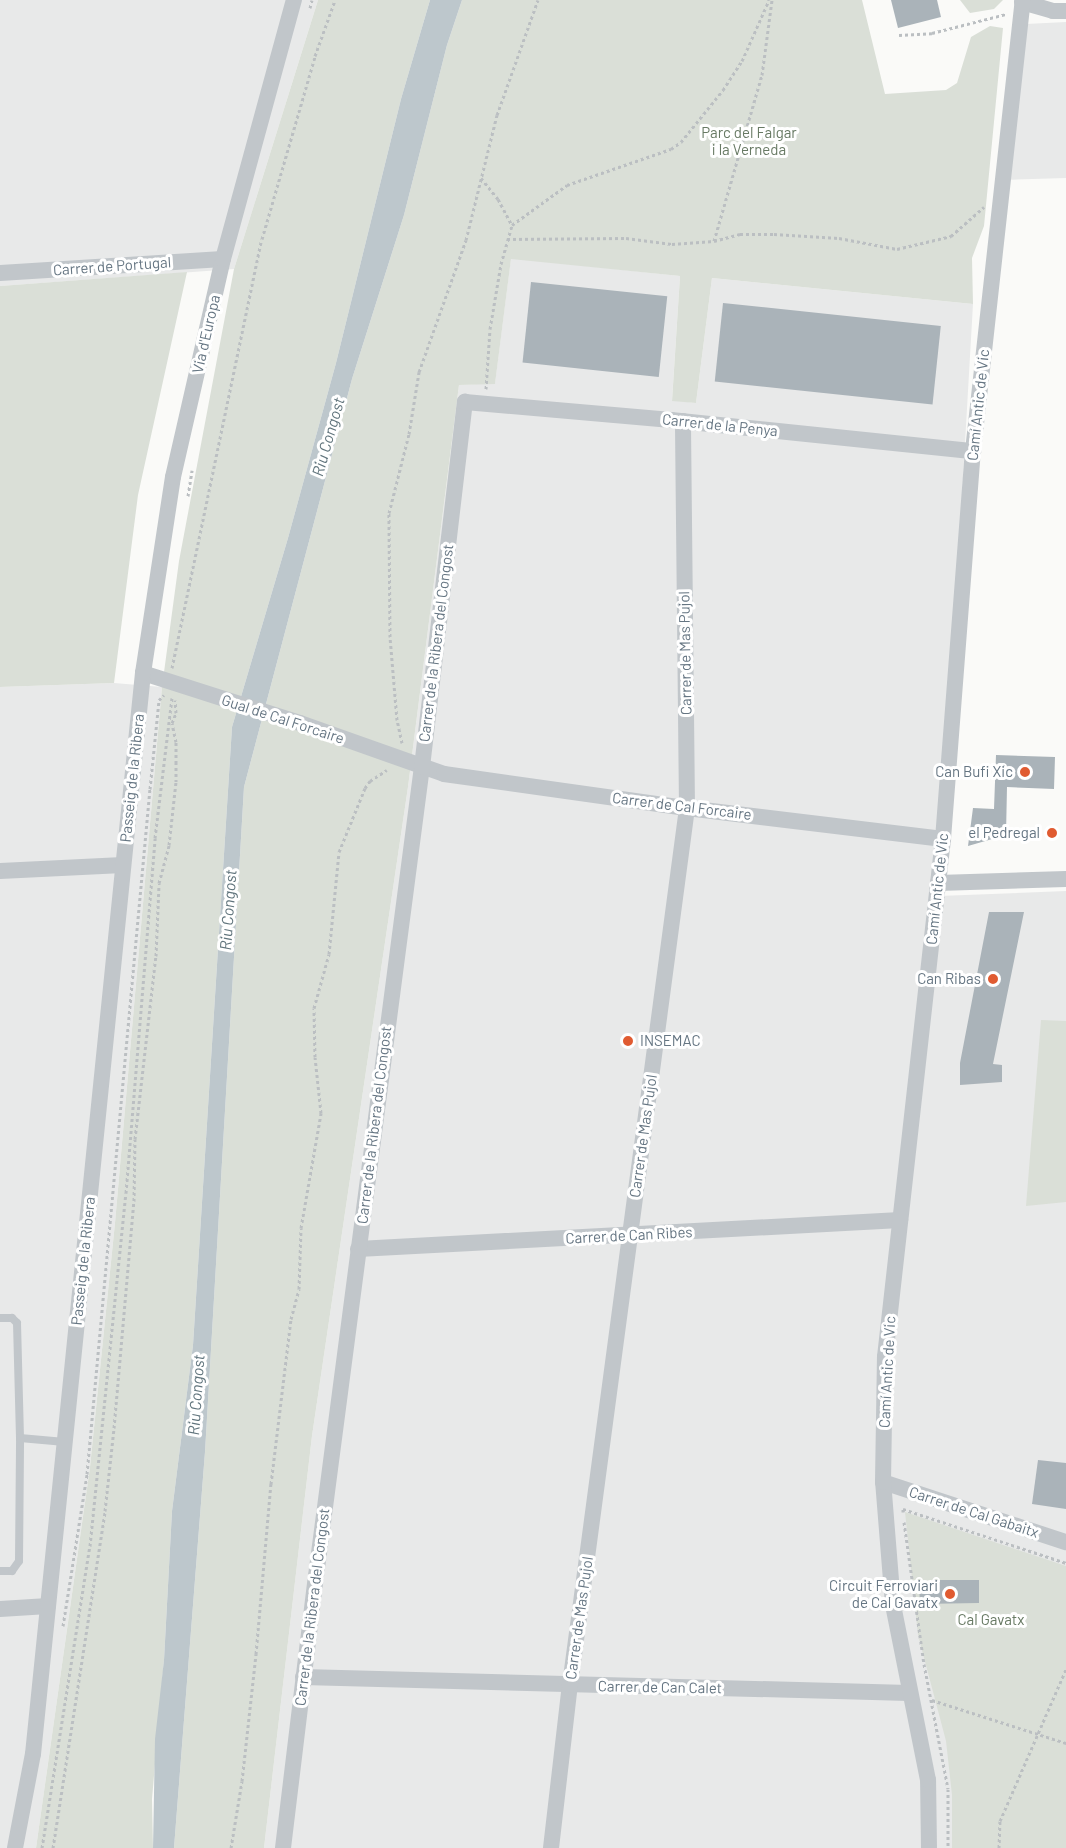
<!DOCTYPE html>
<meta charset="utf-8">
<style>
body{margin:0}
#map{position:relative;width:1066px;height:1848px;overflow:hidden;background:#fafaf8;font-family:Barlow,sans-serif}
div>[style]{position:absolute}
.built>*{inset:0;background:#e8e9e9}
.green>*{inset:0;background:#dadfd7}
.water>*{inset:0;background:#bdc7cc}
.building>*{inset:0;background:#aab3b9;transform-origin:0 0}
.path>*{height:3px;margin-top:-1.5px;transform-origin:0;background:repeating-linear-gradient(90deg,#bbbfc2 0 3px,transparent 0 6px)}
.lane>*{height:8px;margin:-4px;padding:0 4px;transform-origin:4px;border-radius:4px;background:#c1c6ca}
.street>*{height:16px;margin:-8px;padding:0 8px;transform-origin:8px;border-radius:8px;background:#c1c6ca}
.dots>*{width:16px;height:16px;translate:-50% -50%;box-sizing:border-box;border:3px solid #fff;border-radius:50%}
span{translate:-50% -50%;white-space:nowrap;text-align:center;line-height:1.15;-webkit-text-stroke:6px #fff;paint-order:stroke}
.park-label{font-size:15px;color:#687a64}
.street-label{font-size:15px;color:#657582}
.poi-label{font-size:15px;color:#657582}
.right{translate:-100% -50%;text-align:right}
.left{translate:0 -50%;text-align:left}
.water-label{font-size:16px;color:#60747c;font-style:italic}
</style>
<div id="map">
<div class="built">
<div style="clip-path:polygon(0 0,318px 0,234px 269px,0 286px)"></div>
<div style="clip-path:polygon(1066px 22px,1066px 178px,1004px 180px,1026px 24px)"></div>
<div style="clip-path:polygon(511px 258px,680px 276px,672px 400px,696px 403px,712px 278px,973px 304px,939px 896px,1066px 891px,1066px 1848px,264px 1848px,312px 1436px,408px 787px,459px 385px,495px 383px)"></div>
<div style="clip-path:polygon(114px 683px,162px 687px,115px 1223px,90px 1467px,36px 1848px,0 1848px,0 687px)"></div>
</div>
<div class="green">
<div style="clip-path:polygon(318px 0,430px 0,401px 99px,336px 363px,288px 538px,232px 727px,193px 1345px,172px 1511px,164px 1660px,152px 1799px,153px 1848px,36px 1848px,90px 1467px,115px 1223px,162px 687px,179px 561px,234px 269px)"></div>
<div style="clip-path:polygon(462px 0,862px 0,885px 94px,946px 90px,957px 83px,971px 37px,990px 26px,1003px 28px,984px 226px,972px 258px,973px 304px,712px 278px,696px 403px,672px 401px,680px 276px,511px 259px,495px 384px,459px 385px,408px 787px,312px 1436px,264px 1848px,174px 1848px,205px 1452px,244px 787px,352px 379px,404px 215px,447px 45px)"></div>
<div style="clip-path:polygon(960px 0,1003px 0,994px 9px,970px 13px)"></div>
<div style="clip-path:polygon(187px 272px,138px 495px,114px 683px,0 687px,0 286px)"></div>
<div style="clip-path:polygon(1041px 1020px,1066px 1021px,1066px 1202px,1026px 1206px)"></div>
<div style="clip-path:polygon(905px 1512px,1066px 1566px,1066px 1848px,952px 1848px,952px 1795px,946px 1741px,918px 1635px)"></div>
</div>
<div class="water">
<div style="clip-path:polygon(430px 0,462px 0,447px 45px,404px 215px,352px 379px,244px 787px,205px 1452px,174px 1848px,153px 1848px,155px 1739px,164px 1660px,172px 1511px,193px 1345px,232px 727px,288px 538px,336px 363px,401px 99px)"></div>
</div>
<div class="building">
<div style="clip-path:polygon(891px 0,937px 0,941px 17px,898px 28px)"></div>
<div style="left:531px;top:282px;width:137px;height:81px;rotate:6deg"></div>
<div style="left:723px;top:303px;width:219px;height:79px;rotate:6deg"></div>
<div style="clip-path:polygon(996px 755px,1055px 757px,1054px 789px,1007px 787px,1006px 835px,968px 846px,973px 808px,994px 809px)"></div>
<div style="clip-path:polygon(989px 912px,1024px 912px,993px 1064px,1002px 1065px,1002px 1082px,960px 1085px,960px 1063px)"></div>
<div style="clip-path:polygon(1038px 1460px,1066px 1463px,1066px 1509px,1032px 1504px)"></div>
<div style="clip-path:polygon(931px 1580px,979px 1580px,979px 1603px,920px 1604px,919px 1585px,930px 1585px)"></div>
</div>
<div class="path">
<div style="left:310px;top:8px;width:8px;rotate:-76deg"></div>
<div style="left:899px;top:35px;width:33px;rotate:-3deg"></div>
<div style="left:932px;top:33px;width:76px;rotate:-14.4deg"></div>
<div style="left:481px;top:178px;width:27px;rotate:51deg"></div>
<div style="left:498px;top:199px;width:30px;rotate:62deg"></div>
<div style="left:512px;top:225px;width:68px;rotate:-36deg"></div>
<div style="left:567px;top:185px;width:110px;rotate:-19.1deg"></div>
<div style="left:671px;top:149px;width:12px;rotate:-35deg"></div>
<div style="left:681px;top:142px;width:67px;rotate:-51.1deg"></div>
<div style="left:723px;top:90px;width:35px;rotate:-57deg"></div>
<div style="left:742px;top:61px;width:67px;rotate:-66.1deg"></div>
<div style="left:507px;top:239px;width:119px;rotate:-0.5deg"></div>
<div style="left:626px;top:238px;width:46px;rotate:7.4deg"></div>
<div style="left:672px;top:244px;width:42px;rotate:-4.1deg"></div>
<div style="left:714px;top:241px;width:27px;rotate:-15deg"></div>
<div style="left:740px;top:234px;width:34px"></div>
<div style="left:774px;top:234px;width:65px;rotate:3.5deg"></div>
<div style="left:839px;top:238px;width:59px;rotate:10.7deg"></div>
<div style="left:897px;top:249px;width:56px;rotate:-13.5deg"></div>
<div style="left:951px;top:236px;width:44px;rotate:-41.3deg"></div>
<div style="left:714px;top:241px;width:173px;rotate:-73.9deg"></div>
<div style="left:762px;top:75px;width:76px;rotate:-82.4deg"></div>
<div style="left:486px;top:389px;width:60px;rotate:-86.2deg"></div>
<div style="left:490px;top:329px;width:66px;rotate:-80.4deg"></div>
<div style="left:501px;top:264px;width:41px;rotate:-74.2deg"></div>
<div style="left:188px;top:496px;width:26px;rotate:-81deg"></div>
<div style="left:172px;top:668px;width:438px;rotate:-78.2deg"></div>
<div style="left:262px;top:239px;width:191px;rotate:-73.8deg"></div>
<div style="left:315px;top:56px;width:59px;rotate:-70.3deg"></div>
<div style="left:402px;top:743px;width:24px;rotate:-102deg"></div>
<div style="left:397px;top:720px;width:83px;rotate:-94.8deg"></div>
<div style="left:390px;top:637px;width:124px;rotate:-90.5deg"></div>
<div style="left:389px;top:513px;width:81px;rotate:-75.8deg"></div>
<div style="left:409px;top:434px;width:63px;rotate:-80.8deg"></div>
<div style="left:419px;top:372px;width:140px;rotate:-70.4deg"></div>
<div style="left:466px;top:240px;width:129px;rotate:-76.1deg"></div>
<div style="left:497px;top:115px;width:122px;rotate:-70.4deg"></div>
<div style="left:903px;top:1512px;width:3px;rotate:-90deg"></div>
<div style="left:903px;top:1509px;width:172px;rotate:18.3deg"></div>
<div style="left:904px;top:1522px;width:143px;rotate:82deg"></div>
<div style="left:924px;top:1664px;width:127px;rotate:79.1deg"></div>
<div style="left:948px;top:1789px;width:59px;rotate:90deg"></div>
<div style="left:63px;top:1626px;width:154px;rotate:-81deg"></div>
<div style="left:87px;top:1474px;width:688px;rotate:-84.75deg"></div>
<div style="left:150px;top:789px;width:89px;rotate:-84.2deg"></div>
<div style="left:159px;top:700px;width:7px;rotate:-45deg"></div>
<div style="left:932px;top:1700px;width:141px;rotate:17.8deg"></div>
<div style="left:42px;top:1848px;width:306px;rotate:-81deg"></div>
<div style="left:90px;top:1546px;width:355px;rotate:-84.2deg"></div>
<div style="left:126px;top:1193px;width:356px;rotate:-85.3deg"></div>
<div style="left:155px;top:838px;width:141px;rotate:-83.1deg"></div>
<div style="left:53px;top:1848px;width:341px;rotate:-81.2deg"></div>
<div style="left:105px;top:1511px;width:83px;rotate:-83.8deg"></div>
<div style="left:114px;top:1428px;width:228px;rotate:-85deg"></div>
<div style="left:134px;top:1201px;width:62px;rotate:-89.1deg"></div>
<div style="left:135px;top:1139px;width:184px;rotate:-83.5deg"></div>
<div style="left:156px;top:956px;width:73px;rotate:-87.6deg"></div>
<div style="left:159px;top:883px;width:39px;rotate:-75deg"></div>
<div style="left:169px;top:845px;width:63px;rotate:-83.7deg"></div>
<div style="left:176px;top:782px;width:40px;rotate:-90deg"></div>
<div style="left:176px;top:742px;width:19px;rotate:-102deg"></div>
<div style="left:172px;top:723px;width:11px;rotate:-68deg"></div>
<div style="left:176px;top:713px;width:13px;rotate:-94deg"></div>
<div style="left:231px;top:1848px;width:68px;rotate:-80.7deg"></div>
<div style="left:242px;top:1781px;width:128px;rotate:-83.7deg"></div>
<div style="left:256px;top:1654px;width:171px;rotate:-85deg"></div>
<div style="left:271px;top:1484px;width:166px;rotate:-83.1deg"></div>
<div style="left:291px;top:1319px;width:31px;rotate:-75deg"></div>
<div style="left:299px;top:1289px;width:61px;rotate:-88.1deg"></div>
<div style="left:301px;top:1228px;width:117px;rotate:-80.1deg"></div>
<div style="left:321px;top:1113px;width:56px;rotate:-96.1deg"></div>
<div style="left:315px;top:1057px;width:49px;rotate:-91.2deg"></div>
<div style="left:314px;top:1008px;width:56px;rotate:-74.5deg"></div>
<div style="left:329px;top:954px;width:102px;rotate:-84.4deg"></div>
<div style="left:339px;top:852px;width:69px;rotate:-67.9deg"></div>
<div style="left:365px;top:788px;width:9px;rotate:-54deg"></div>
<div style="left:370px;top:781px;width:20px;rotate:-33deg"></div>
<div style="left:999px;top:1848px;width:27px;rotate:-88deg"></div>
<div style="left:1000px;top:1821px;width:166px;rotate:-66.5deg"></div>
</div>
<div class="lane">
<div style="left:0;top:1318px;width:12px"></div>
<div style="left:12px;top:1318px;width:7px;rotate:45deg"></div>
<div style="left:17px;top:1323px;width:115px;rotate:88.5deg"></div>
<div style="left:20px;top:1438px;width:45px;rotate:5.1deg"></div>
<div style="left:0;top:1571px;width:12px"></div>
<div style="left:12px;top:1571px;width:12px;rotate:-55deg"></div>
<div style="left:19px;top:1561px;width:123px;rotate:-89.5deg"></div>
</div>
<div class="street">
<div style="left:1022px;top:2px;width:32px;rotate:16deg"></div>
<div style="left:1053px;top:11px;width:13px"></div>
<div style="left:0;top:273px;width:223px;rotate:-3.6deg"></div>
<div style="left:143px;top:673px;width:165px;rotate:17.7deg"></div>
<div style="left:300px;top:723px;width:153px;rotate:19.5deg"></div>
<div style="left:444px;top:774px;width:245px;rotate:8deg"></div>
<div style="left:687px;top:808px;width:258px;rotate:6.9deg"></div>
<div style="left:0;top:871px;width:123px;rotate:-2.8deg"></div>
<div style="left:938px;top:883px;width:128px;rotate:-1.8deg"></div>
<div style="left:358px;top:1249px;width:543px;rotate:-3.06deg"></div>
<div style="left:883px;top:1482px;width:193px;rotate:18.2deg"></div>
<div style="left:0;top:1609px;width:48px;rotate:-3.6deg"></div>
<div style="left:303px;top:1677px;width:606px;rotate:1.51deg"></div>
<div style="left:15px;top:1848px;width:96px;rotate:-79.2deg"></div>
<div style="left:33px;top:1754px;width:1087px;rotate:-84.19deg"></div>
<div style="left:143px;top:673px;width:198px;rotate:-81.3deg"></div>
<div style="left:173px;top:477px;width:224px;rotate:-77.1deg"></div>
<div style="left:223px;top:259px;width:269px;rotate:-74.7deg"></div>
<div style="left:283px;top:1848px;width:274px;rotate:-83.1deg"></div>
<div style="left:316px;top:1576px;width:816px;rotate:-82.54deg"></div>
<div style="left:422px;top:767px;width:368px;rotate:-83.3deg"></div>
<div style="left:465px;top:402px;width:207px;rotate:5deg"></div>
<div style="left:671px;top:420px;width:304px;rotate:5.9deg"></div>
<div style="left:551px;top:1848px;width:164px;rotate:-83.4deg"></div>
<div style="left:570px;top:1685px;width:885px;rotate:-82.4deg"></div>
<div style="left:687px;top:808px;width:387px;rotate:-90.6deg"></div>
<div style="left:929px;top:1848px;width:68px;rotate:-90.8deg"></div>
<div style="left:928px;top:1780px;width:178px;rotate:-101.3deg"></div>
<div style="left:893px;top:1605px;width:123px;rotate:-94.6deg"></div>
<div style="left:883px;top:1482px;width:125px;rotate:-89.1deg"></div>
<div style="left:885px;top:1357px;width:521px;rotate:-83.61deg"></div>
<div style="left:943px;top:839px;width:389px;rotate:-85.6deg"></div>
<div style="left:973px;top:451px;width:454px;rotate:-83.7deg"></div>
</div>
<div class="dots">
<div style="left:1025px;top:772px;background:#e05b31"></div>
<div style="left:1052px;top:833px;background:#e05b31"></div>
<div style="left:993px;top:979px;background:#e05b31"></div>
<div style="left:628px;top:1041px;background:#e05b31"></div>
<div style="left:950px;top:1594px;background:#e05b31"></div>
</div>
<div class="park-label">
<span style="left:749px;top:141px">Parc del Falgar<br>i la Verneda</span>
<span style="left:991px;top:1620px">Cal Gavatx</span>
</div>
<div class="street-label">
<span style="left:112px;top:266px;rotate:-4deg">Carrer de Portugal</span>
<span style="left:206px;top:334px;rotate:-77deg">Via d'Europa</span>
<span style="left:978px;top:405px;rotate:-84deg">Camí Antic de Vic</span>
<span style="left:720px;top:425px;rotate:6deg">Carrer de la Penya</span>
<span style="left:436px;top:643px;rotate:-83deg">Carrer de la Ribera del Congost</span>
<span style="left:685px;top:653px;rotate:-91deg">Carrer de Mas Pujol</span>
<span style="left:283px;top:719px;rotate:18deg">Gual de Cal Forcaire</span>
<span style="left:132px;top:778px;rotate:-84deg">Passeig de la Ribera</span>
<span style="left:682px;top:806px;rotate:7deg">Carrer de Cal Forcaire</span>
<span style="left:937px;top:889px;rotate:-84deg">Camí Antic de Vic</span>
<span style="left:374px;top:1125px;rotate:-83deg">Carrer de la Ribera del Congost</span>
<span style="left:643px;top:1136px;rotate:-82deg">Carrer de Mas Pujol</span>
<span style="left:629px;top:1235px;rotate:-3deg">Carrer de Can Ribes</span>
<span style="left:83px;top:1261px;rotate:-84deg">Passeig de la Ribera</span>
<span style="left:887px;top:1372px;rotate:-87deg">Camí Antic de Vic</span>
<span style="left:974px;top:1512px;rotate:18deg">Carrer de Cal Gabaitx</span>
<span style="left:312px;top:1607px;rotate:-83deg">Carrer de la Ribera del Congost</span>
<span style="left:579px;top:1618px;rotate:-82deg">Carrer de Mas Pujol</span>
<span style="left:660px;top:1687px;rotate:1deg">Carrer de Can Calet</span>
</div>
<div class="poi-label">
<span class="right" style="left:1013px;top:772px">Can Bufi Xic</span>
<span class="right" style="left:1040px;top:833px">el Pedregal</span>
<span class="right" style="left:981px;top:979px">Can Ribas</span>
<span class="left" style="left:640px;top:1041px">INSEMAC</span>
<span class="right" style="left:938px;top:1594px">Circuit Ferroviari<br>de Cal Gavatx</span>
</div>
<div class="water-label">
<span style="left:328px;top:437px;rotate:-74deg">Riu Congost</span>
<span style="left:228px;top:910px;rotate:-86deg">Riu Congost</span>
<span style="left:196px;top:1395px;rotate:-86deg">Riu Congost</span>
</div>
</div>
